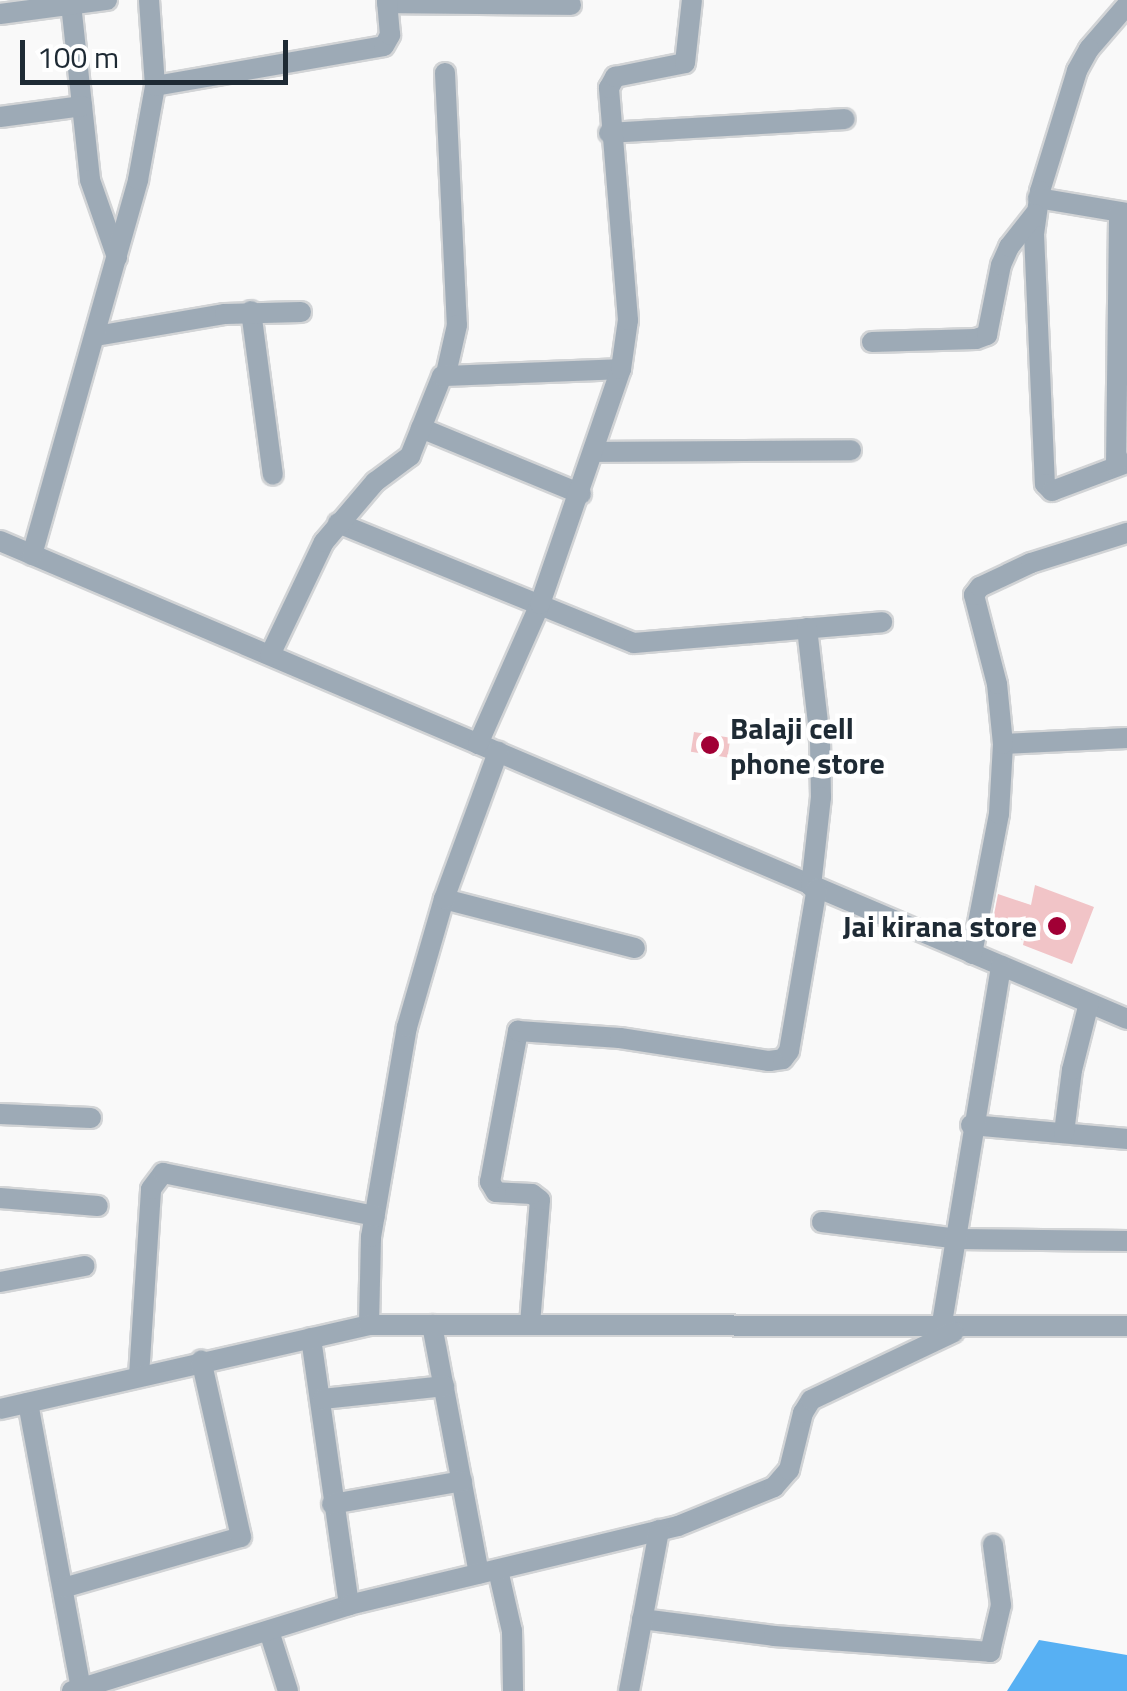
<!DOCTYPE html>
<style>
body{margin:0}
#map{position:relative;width:1127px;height:1691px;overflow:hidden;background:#f9f9f9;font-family:"Titillium Web",sans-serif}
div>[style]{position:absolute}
.water>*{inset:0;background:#57b0f3}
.building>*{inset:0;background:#f1c4c7;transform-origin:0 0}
.roads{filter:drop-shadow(2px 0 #d2d4d6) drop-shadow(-2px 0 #d2d4d6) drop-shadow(0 2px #d2d4d6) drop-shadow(0 -2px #d2d4d6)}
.minor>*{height:20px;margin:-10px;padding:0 10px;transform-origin:10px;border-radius:10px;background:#9daab6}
.dots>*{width:28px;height:28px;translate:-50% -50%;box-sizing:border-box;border:5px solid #fff;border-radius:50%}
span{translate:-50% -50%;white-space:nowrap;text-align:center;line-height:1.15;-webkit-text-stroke:9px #fff;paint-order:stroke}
.poi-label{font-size:30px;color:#1e2a34;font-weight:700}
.left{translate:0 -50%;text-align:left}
.right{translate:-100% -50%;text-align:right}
.scale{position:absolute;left:20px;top:40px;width:268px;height:45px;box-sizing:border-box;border:5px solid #1e2a34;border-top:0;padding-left:12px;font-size:30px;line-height:35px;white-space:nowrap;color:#1e2a34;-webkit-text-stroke:8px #fff;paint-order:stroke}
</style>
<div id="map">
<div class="water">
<div style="clip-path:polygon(1039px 1640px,1127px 1655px,1127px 1691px,1007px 1691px)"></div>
</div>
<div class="building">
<div style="left:694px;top:732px;width:37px;height:20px;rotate:9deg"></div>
<div style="clip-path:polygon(1035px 885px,1094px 907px,1072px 964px,1023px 945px,1024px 940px,990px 935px,998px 894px,1031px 905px)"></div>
</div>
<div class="roads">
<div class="minor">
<div style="left:387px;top:3px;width:184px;rotate:0.6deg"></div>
<div style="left:71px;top:4px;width:177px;rotate:83.8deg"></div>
<div style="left:90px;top:180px;width:82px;rotate:70.7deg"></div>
<div style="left:1127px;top:5px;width:58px;rotate:130.8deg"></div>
<div style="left:1089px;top:49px;width:25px;rotate:119deg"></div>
<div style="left:1077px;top:71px;width:126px;rotate:107.1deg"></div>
<div style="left:1040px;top:191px;width:43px;rotate:97.9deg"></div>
<div style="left:1034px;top:234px;width:250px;rotate:87.5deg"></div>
<div style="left:1045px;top:484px;width:10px;rotate:45deg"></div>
<div style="left:1052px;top:491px;width:80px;rotate:-20.5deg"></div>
<div style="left:0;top:14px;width:108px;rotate:-7.5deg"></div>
<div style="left:445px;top:73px;width:252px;rotate:87.3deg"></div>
<div style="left:457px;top:325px;width:50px;rotate:102.7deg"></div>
<div style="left:155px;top:86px;width:232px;rotate:-9.9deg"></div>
<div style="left:384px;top:46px;width:13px;rotate:-61deg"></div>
<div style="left:390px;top:35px;width:35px;rotate:-95deg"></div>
<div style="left:0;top:117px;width:83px;rotate:-7.6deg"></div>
<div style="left:609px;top:133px;width:236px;rotate:-3.4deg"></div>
<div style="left:1038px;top:198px;width:90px;rotate:9.6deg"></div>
<div style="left:251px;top:311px;width:165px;rotate:82.4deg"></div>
<div style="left:96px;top:336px;width:131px;rotate:-9.7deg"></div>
<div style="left:225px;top:314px;width:76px;rotate:-1.5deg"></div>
<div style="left:872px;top:342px;width:104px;rotate:-1.7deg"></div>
<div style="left:976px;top:339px;width:12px;rotate:-20deg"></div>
<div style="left:987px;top:335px;width:71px;rotate:-78.7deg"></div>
<div style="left:1001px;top:265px;width:20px;rotate:-66deg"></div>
<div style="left:1009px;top:247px;width:42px;rotate:-51.8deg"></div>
<div style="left:421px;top:428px;width:173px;rotate:22.4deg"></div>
<div style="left:595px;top:452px;width:256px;rotate:-0.4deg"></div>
<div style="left:1116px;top:466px;width:254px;rotate:-89.3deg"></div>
<div style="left:338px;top:523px;width:319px;rotate:22.1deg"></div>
<div style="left:634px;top:643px;width:249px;rotate:-4.8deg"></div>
<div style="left:0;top:541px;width:1224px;rotate:22.98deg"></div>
<div style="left:32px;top:555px;width:390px;rotate:-74.2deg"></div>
<div style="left:138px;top:180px;width:96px;rotate:-79.7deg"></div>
<div style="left:155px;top:86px;width:86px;rotate:-94deg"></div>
<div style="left:807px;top:628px;width:114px;rotate:83.4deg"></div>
<div style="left:820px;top:741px;width:56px;rotate:89deg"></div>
<div style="left:821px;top:797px;width:90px;rotate:96.4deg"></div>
<div style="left:270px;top:655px;width:125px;rotate:-64.5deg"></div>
<div style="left:324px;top:542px;width:79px;rotate:-49.6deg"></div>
<div style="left:375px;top:482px;width:44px;rotate:-36.6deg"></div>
<div style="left:410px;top:456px;width:86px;rotate:-68.2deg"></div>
<div style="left:442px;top:376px;width:179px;rotate:-2.2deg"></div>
<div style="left:478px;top:744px;width:153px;rotate:-66.1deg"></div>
<div style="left:540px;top:604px;width:249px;rotate:-71deg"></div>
<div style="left:621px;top:369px;width:49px;rotate:-81.9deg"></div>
<div style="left:628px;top:320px;width:233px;rotate:-94.7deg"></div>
<div style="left:609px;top:88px;width:13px;rotate:-61deg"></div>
<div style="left:615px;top:77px;width:71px;rotate:-11.3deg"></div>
<div style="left:685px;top:63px;width:63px;rotate:-83.7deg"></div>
<div style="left:1003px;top:744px;width:124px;rotate:-2.8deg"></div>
<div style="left:444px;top:899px;width:197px;rotate:14.4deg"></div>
<div style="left:972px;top:954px;width:143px;rotate:-79.1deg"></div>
<div style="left:999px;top:814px;width:70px;rotate:-86.7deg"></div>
<div style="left:1003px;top:744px;width:60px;rotate:-95.7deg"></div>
<div style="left:997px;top:684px;width:92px;rotate:-104.5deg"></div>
<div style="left:974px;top:595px;width:10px;rotate:-53deg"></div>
<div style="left:980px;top:587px;width:56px;rotate:-25.2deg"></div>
<div style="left:1031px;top:563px;width:101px;rotate:-17.4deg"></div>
<div style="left:0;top:1114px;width:91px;rotate:2.5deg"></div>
<div style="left:971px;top:1125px;width:157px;rotate:5.1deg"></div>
<div style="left:1064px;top:1133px;width:64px;rotate:-82.8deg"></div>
<div style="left:1072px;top:1070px;width:69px;rotate:-75.8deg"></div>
<div style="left:0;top:1198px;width:98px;rotate:4.7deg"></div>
<div style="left:822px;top:1222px;width:137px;rotate:7.1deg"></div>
<div style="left:958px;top:1239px;width:169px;rotate:0.7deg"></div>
<div style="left:0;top:1282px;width:86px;rotate:-10.7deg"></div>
<div style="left:530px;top:1324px;width:124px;rotate:-85.4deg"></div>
<div style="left:540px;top:1200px;width:10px;rotate:-143deg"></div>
<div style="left:532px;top:1194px;width:36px;rotate:-177deg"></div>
<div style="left:496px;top:1192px;width:12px;rotate:-121deg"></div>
<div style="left:490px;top:1182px;width:154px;rotate:-79.5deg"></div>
<div style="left:518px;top:1031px;width:102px;rotate:3.9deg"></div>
<div style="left:620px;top:1038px;width:151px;rotate:8.8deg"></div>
<div style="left:769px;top:1061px;width:14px;rotate:-8deg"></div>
<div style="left:783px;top:1059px;width:10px;rotate:-53deg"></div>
<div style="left:789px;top:1051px;width:165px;rotate:-80.3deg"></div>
<div style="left:369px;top:1325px;width:88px;rotate:-88.7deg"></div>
<div style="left:371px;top:1237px;width:213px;rotate:-80.3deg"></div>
<div style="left:407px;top:1027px;width:133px;rotate:-73.9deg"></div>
<div style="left:444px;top:899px;width:157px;rotate:-69.8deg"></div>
<div style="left:432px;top:1325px;width:253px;rotate:79.3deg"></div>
<div style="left:941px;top:1329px;width:368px;rotate:-80.6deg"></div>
<div style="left:311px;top:1338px;width:270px;rotate:81.9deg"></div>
<div style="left:139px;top:1376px;width:187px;rotate:-86.3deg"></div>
<div style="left:151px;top:1189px;width:20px;rotate:-53deg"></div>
<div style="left:163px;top:1173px;width:216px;rotate:11.5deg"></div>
<div style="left:323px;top:1399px;width:122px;rotate:-6.1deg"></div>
<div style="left:28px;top:1403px;width:290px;rotate:79.5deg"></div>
<div style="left:0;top:1409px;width:378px;rotate:-12.8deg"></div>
<div style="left:369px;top:1325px;width:758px;rotate:0.08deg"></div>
<div style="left:332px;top:1504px;width:132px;rotate:-10deg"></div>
<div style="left:498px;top:1570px;width:63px;rotate:77.1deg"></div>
<div style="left:512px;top:1631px;width:60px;rotate:89deg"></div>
<div style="left:63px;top:1588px;width:185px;rotate:-16deg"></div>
<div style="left:241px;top:1537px;width:181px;rotate:-102.7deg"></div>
<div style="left:642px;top:1619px;width:133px;rotate:7.3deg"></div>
<div style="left:774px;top:1636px;width:217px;rotate:4.2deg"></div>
<div style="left:990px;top:1652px;width:48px;rotate:-76.8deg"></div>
<div style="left:1001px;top:1605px;width:61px;rotate:-97.6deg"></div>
<div style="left:269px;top:1631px;width:63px;rotate:72.4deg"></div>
<div style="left:72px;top:1691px;width:290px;rotate:-17.2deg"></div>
<div style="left:349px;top:1605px;width:338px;rotate:-13.5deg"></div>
<div style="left:678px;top:1526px;width:104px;rotate:-22.1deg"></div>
<div style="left:774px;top:1487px;width:23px;rotate:-49deg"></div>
<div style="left:789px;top:1470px;width:59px;rotate:-76.2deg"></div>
<div style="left:803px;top:1413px;width:15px;rotate:-58deg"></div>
<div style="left:811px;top:1400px;width:158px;rotate:-25.4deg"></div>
<div style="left:629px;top:1691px;width:164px;rotate:-79.4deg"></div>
</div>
</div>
<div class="dots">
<div style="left:710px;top:745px;background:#a10035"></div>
<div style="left:1057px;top:926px;background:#a10035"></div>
</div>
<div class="poi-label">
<span class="left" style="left:730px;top:745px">Balaji cell<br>phone store</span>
<span class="right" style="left:1037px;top:926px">Jai kirana store</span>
</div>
<div class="scale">100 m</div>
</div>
